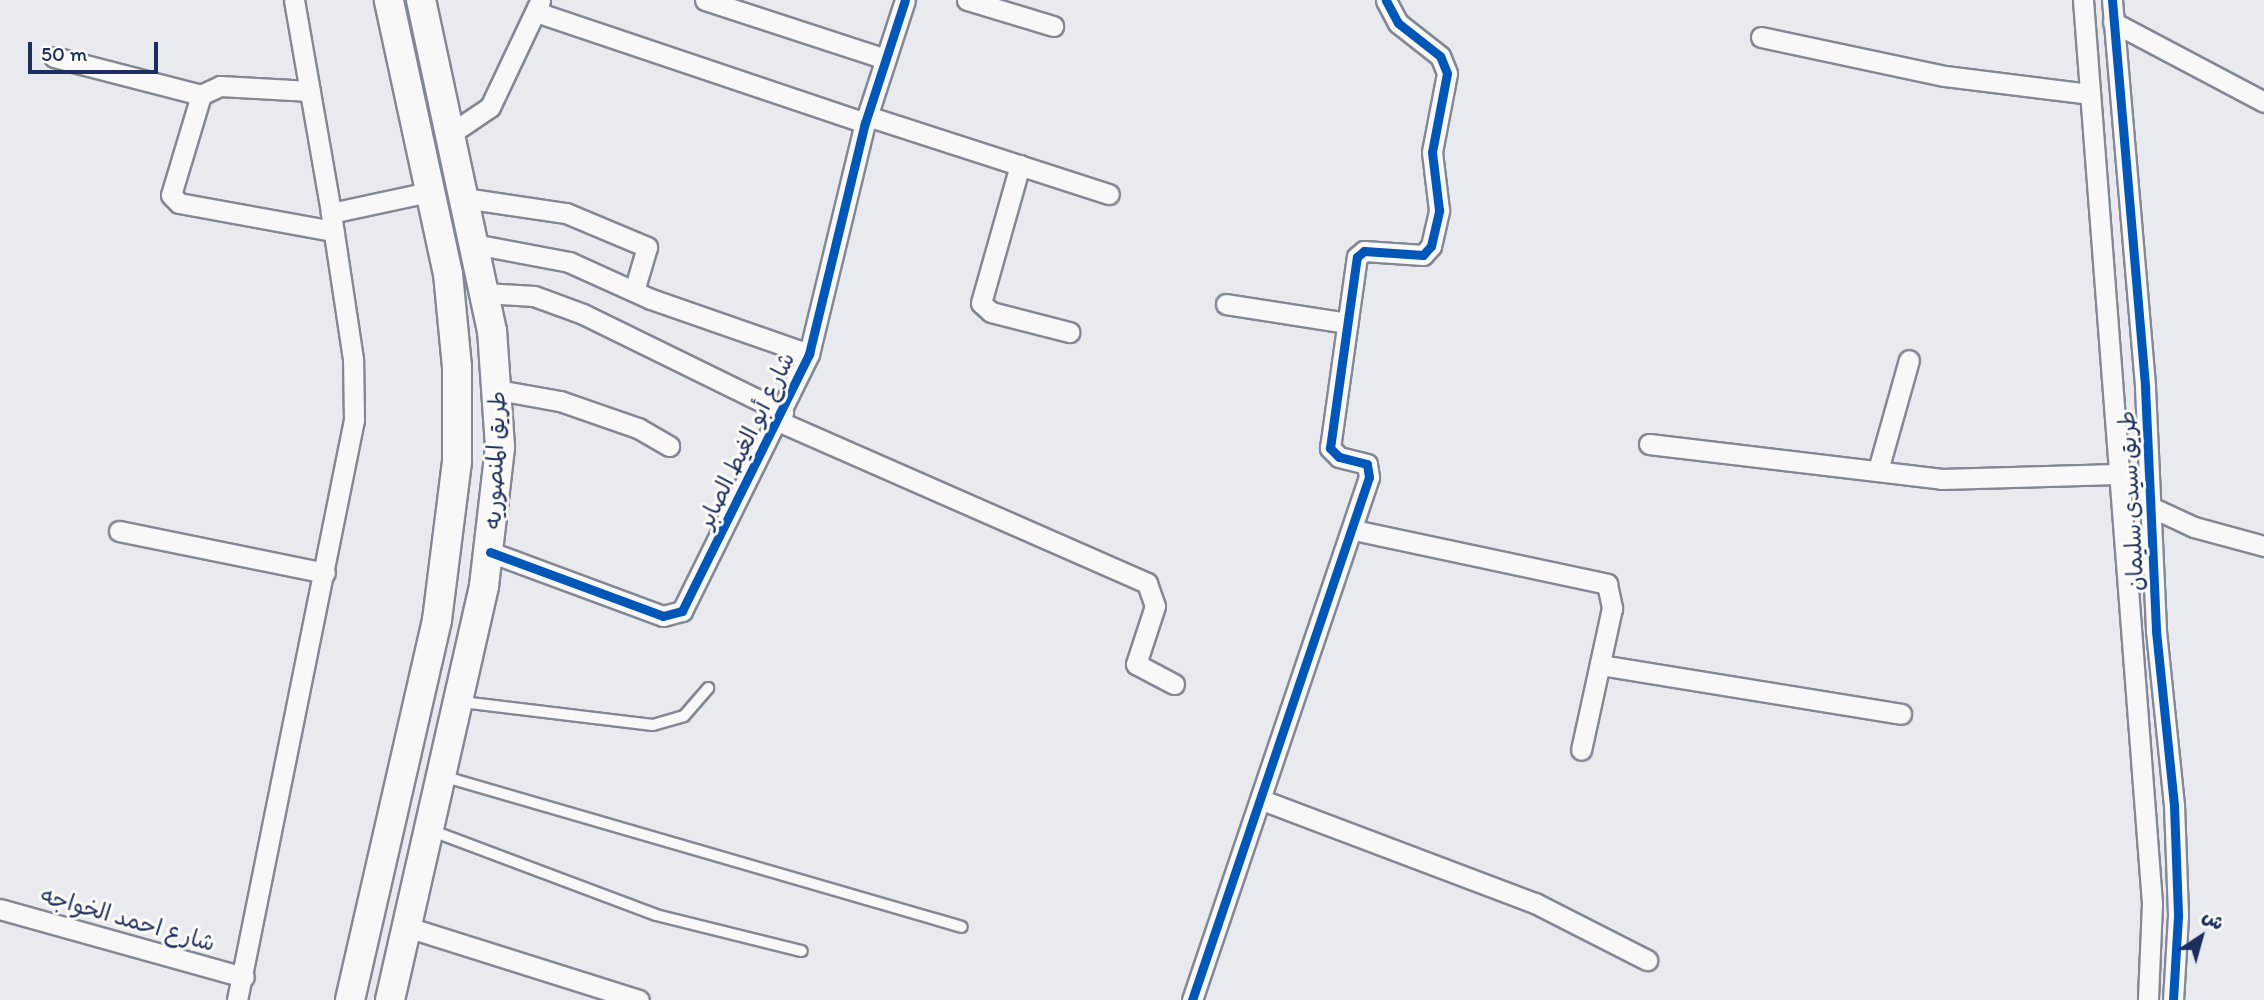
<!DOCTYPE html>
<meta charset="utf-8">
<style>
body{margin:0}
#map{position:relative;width:2264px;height:1000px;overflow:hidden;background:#e8eaf0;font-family:Itim,"Playpen Sans Arabic",sans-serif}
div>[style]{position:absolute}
.roads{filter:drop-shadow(2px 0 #838894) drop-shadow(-2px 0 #838894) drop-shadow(0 2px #838894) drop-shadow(0 -2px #838894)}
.lane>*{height:10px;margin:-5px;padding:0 5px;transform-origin:5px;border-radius:5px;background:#f8f8f8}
.street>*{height:19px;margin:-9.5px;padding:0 9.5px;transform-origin:9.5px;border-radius:9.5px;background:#f8f8f8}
.secondary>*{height:28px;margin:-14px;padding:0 14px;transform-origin:14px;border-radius:14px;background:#f8f8f8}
.cycleway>*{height:9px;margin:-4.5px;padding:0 4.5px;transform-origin:4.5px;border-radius:4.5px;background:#0057b8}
span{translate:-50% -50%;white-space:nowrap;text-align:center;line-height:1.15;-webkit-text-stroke:6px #fdfcf7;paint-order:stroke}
.street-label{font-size:23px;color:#1b2f5e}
.north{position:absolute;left:2166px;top:902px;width:70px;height:70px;-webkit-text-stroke:5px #fdfcf7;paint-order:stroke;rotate:36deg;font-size:19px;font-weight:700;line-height:28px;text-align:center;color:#1b2f5e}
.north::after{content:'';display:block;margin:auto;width:24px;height:32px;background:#1b2f5e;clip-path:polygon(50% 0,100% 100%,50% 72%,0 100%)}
.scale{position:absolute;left:28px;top:42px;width:130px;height:32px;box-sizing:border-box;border:4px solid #1b2f5e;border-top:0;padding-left:9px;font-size:21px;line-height:24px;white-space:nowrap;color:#1b2f5e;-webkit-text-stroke:5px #fdfcf7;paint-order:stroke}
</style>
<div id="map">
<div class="roads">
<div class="lane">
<div style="left:462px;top:702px;width:192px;rotate:6.9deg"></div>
<div style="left:653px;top:725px;width:32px;rotate:-16deg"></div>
<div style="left:684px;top:716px;width:37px;rotate:-49deg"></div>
<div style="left:442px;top:776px;width:541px;rotate:16.19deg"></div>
<div style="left:430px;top:830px;width:241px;rotate:20.6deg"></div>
<div style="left:656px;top:915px;width:150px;rotate:13.9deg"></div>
</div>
<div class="street">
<div style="left:294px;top:0;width:216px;rotate:80.1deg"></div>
<div style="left:331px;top:213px;width:100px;rotate:-12.1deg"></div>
<div style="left:705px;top:0;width:190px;rotate:18.1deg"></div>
<div style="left:967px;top:0;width:90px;rotate:16.8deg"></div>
<div style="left:2083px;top:0;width:906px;rotate:85.63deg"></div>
<div style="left:2152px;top:903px;width:97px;rotate:92.4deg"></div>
<div style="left:2112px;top:0;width:388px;rotate:85.1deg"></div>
<div style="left:2145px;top:387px;width:244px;rotate:87.4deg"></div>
<div style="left:2156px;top:631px;width:175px;rotate:84.1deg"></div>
<div style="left:2174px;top:805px;width:111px;rotate:87.9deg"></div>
<div style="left:2178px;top:916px;width:84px;rotate:93.4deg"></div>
<div style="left:536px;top:12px;width:347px;rotate:18.6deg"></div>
<div style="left:2113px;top:22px;width:171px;rotate:27.9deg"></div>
<div style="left:1761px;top:37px;width:188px;rotate:12deg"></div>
<div style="left:1945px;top:76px;width:145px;rotate:7.1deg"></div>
<div style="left:54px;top:57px;width:152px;rotate:14.5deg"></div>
<div style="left:310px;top:91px;width:90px;rotate:-176.8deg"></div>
<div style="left:220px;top:86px;width:21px;rotate:155deg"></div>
<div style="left:201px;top:95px;width:104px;rotate:106.7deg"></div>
<div style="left:171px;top:195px;width:11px;rotate:45deg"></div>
<div style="left:179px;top:203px;width:157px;rotate:10.3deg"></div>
<div style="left:867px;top:116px;width:254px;rotate:17.9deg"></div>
<div style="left:450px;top:134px;width:48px;rotate:-34deg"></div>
<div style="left:490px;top:107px;width:117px;rotate:-64.7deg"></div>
<div style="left:1020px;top:165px;width:143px;rotate:105.8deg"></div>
<div style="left:981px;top:303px;width:13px;rotate:42deg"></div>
<div style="left:991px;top:312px;width:81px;rotate:14.4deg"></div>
<div style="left:464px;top:198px;width:103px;rotate:8.4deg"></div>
<div style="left:566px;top:213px;width:88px;rotate:22.8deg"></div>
<div style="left:647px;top:247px;width:46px;rotate:106.5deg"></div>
<div style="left:474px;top:244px;width:97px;rotate:10.7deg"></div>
<div style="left:569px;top:262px;width:90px;rotate:24.3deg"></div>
<div style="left:651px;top:299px;width:167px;rotate:19.2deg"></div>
<div style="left:484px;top:293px;width:50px;rotate:3.4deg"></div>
<div style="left:534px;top:296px;width:52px;rotate:20.2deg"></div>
<div style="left:583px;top:314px;width:223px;rotate:26.1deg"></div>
<div style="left:1226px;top:304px;width:123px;rotate:8.9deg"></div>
<div style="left:498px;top:390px;width:63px;rotate:10.1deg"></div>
<div style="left:560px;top:401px;width:83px;rotate:19.1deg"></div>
<div style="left:638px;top:428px;width:36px;rotate:30deg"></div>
<div style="left:778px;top:421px;width:403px;rotate:23.7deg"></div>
<div style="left:1147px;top:583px;width:24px;rotate:71deg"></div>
<div style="left:1155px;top:606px;width:61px;rotate:108.1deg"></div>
<div style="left:1136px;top:664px;width:43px;rotate:27.8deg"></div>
<div style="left:1649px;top:444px;width:295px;rotate:6.8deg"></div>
<div style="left:1942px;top:479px;width:175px;rotate:-1.6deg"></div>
<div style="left:1878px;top:470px;width:114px;rotate:-74.3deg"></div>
<div style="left:2151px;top:507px;width:47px;rotate:24.9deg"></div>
<div style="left:2194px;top:527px;width:73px;rotate:15.2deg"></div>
<div style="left:1354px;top:530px;width:259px;rotate:12deg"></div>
<div style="left:1607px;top:584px;width:25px;rotate:78deg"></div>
<div style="left:1612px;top:608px;width:145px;rotate:102.3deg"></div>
<div style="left:119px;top:531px;width:210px;rotate:11.5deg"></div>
<div style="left:490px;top:552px;width:184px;rotate:20.3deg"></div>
<div style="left:663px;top:616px;width:20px;rotate:-15deg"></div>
<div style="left:682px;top:611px;width:287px;rotate:-63.7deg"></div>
<div style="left:809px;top:354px;width:238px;rotate:-76.4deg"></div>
<div style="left:865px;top:123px;width:129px;rotate:-72deg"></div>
<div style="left:1600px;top:665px;width:305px;rotate:9.2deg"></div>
<div style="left:1262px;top:800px;width:292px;rotate:20.7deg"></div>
<div style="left:1535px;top:903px;width:126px;rotate:27deg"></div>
<div style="left:0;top:909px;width:253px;rotate:15.6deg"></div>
<div style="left:407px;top:927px;width:243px;rotate:17.5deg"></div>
<div style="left:237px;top:1000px;width:592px;rotate:-78.6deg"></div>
<div style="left:354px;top:420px;width:61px;rotate:-90.9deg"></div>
<div style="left:353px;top:359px;width:148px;rotate:-98.6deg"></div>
<div style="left:1192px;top:1000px;width:552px;rotate:-71.3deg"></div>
<div style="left:1369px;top:477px;width:13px;rotate:-99deg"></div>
<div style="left:1367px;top:464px;width:29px;rotate:-166deg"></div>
<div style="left:1339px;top:457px;width:13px;rotate:-135deg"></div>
<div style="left:1330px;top:448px;width:193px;rotate:-82deg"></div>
<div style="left:1357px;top:257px;width:9px;rotate:-41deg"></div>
<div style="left:1364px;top:251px;width:59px;rotate:3.9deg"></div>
<div style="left:1423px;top:255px;width:12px;rotate:-48deg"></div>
<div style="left:1431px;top:246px;width:37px;rotate:-77deg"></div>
<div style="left:1439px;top:210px;width:58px;rotate:-96.9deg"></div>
<div style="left:1432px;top:152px;width:80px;rotate:-79.2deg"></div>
<div style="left:1447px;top:73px;width:18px;rotate:-112deg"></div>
<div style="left:1440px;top:56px;width:53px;rotate:-141.8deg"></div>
<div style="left:1398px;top:23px;width:26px;rotate:-118deg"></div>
</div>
<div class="secondary">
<div style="left:350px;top:1000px;width:390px;rotate:-77.1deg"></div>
<div style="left:437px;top:620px;width:160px;rotate:-82.8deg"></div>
<div style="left:457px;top:461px;width:94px;rotate:-90deg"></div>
<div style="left:457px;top:367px;width:93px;rotate:-95.5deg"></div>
<div style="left:448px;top:274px;width:280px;rotate:-102.2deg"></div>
<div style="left:390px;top:1000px;width:425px;rotate:-77.2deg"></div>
<div style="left:484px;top:586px;width:140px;rotate:-83.4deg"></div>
<div style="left:500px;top:447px;width:116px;rotate:-93.9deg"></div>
<div style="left:492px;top:331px;width:339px;rotate:-102.1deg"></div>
</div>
</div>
<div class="cycleway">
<div style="left:2112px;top:0;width:388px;rotate:85.1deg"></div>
<div style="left:2145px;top:387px;width:244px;rotate:87.4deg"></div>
<div style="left:2156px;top:631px;width:175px;rotate:84.1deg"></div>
<div style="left:2174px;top:805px;width:111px;rotate:87.9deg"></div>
<div style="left:2178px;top:916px;width:84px;rotate:93.4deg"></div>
<div style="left:490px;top:552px;width:184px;rotate:20.3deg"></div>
<div style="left:663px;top:616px;width:20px;rotate:-15deg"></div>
<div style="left:682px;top:611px;width:287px;rotate:-63.7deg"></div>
<div style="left:809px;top:354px;width:238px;rotate:-76.4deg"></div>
<div style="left:865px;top:123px;width:129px;rotate:-72deg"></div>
<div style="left:1192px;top:1000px;width:552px;rotate:-71.3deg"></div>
<div style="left:1369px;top:477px;width:13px;rotate:-99deg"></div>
<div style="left:1367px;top:464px;width:29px;rotate:-166deg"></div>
<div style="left:1339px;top:457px;width:13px;rotate:-135deg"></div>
<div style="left:1330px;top:448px;width:193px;rotate:-82deg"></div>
<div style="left:1357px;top:257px;width:9px;rotate:-41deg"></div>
<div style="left:1364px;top:251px;width:59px;rotate:3.9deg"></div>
<div style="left:1423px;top:255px;width:12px;rotate:-48deg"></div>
<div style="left:1431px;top:246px;width:37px;rotate:-77deg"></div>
<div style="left:1439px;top:210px;width:58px;rotate:-96.9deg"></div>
<div style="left:1432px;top:152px;width:80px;rotate:-79.2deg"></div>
<div style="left:1447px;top:73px;width:18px;rotate:-112deg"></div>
<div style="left:1440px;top:56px;width:53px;rotate:-141.8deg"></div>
<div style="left:1398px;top:23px;width:26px;rotate:-118deg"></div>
</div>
<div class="street-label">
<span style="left:746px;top:440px;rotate:-64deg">شارع أبو الغيط الصابر</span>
<span style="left:495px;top:460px;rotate:-88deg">طريق المنصوريه</span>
<span style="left:2131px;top:501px;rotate:-93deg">طريق سيدى سليمان</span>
<span style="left:128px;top:919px;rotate:16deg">شارع احمد الخواجه</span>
</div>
<div class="north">ش</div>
<div class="scale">50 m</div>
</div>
